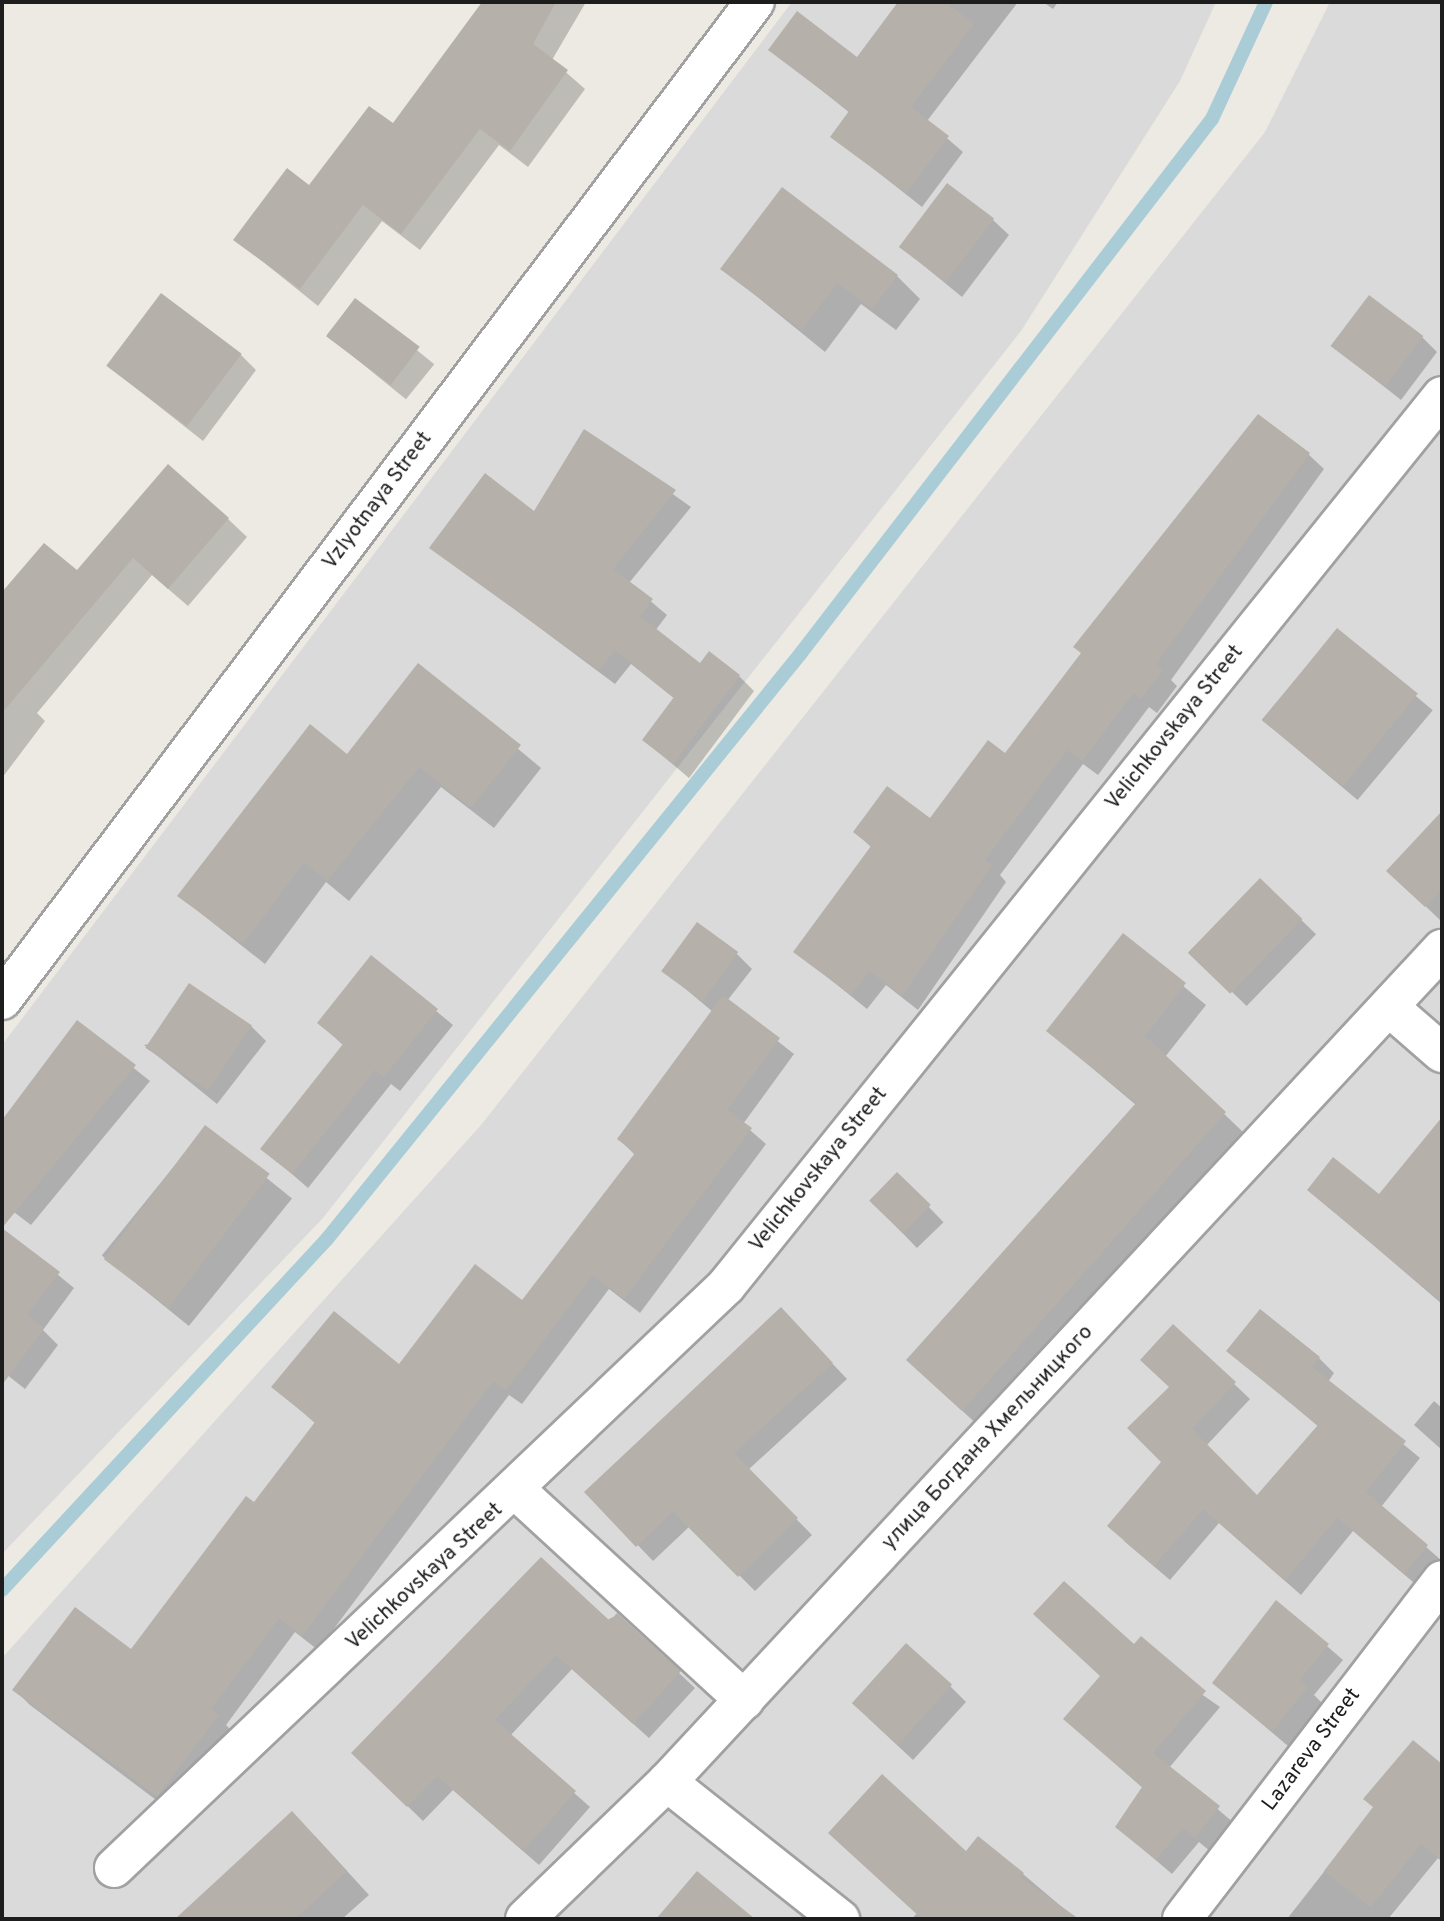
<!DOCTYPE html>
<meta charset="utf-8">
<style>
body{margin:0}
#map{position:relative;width:1444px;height:1921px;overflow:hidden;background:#edeae4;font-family:Overpass,sans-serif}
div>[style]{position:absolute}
.residential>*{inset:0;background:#dbdada}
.shadow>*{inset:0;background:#0003;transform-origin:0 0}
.stream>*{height:14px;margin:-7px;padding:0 7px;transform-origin:7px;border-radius:7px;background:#a9ccd6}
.building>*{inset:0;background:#b6b0aa;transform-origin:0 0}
.roads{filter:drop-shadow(2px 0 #a1a1a1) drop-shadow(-2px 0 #a1a1a1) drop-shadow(0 2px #a1a1a1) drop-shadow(0 -2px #a1a1a1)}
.street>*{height:38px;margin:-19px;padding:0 19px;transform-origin:19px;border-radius:19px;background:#fff}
span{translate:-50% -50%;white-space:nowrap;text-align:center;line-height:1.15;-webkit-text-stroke:5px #fff;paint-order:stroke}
.street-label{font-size:21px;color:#1d1d1d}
.frame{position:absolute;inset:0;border:4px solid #1d1d1d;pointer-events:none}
</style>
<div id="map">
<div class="residential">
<div style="clip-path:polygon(792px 2px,1216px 2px,1180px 81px,1021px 331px,323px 1218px,2px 1554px,2px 1045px)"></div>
<div style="clip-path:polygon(1330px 2px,1442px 2px,1442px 1919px,2px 1919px,2px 1658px,481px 1125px,1265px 132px)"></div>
</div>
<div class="shadow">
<div style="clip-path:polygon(484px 2px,586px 2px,552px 60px,585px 89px,528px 167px,499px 145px,420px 250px,382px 221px,318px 306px,236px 240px,393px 126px)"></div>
<div style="clip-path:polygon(900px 2px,1018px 2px,927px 121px,963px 152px,922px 207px,832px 136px,850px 113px,770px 49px,857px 59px)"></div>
<div style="clip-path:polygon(1043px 2px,1058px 2px,1053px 9px)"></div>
<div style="clip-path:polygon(993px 220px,1009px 235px,962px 297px,901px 247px)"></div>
<div style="clip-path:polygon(723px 269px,897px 276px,920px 299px,896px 330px,861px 304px,825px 352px)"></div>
<div style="left:355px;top:300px;width:102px;height:45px;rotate:39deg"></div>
<div style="clip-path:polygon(1422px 337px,1437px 352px,1401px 400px,1333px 346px)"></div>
<div style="clip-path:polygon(241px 355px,256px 370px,203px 441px,108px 366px)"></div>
<div style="clip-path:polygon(585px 432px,691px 507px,629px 583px,667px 615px,655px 631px,700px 666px,739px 676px,754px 691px,689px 778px,644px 740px,675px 699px,631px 664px,615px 684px,431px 547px,534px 514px)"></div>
<div style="clip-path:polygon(1308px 454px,1324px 469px,1171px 680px,1177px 686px,1157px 713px,1149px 707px,1098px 775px,1083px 764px,1000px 875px,1006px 882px,918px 1010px,886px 985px,867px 1009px,795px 951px,872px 848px,855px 832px,930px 821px,1005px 755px)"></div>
<div style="clip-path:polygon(228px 519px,247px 537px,188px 606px,152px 575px,37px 713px,45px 721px,2px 778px,2px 595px,44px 545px,77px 573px)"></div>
<div style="left:1337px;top:630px;width:125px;height:117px;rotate:40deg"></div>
<div style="clip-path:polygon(419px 666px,541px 768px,494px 828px,441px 787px,349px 901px,326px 882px,265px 964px,179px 896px,348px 756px)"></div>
<div style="clip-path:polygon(1442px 812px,1442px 919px,1441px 921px,1389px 871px)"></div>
<div style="left:1260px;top:880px;width:78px;height:100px;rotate:44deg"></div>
<div style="clip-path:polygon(1123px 936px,1206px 1005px,1165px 1057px,1245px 1134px,983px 1430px,929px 1380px,1136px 1105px,1048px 1031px)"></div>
<div style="clip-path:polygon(737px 954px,752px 969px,727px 1001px,794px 1054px,743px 1124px,766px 1144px,640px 1313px,609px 1289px,522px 1404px,509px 1395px,318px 1650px,295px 1632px,226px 1725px,233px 1732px,172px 1812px,30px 1705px,15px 1690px,132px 1652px,254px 1504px,316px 1424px,274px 1387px,400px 1366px,523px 1303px,635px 1155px,619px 1139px,713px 1012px,663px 970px)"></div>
<div style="clip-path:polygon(371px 957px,453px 1025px,400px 1091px,391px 1084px,308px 1188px,262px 1148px,344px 1046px,319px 1023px)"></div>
<div style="clip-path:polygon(77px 1023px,150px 1081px,31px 1225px,2px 1203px,2px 1123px)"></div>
<div style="clip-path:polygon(251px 1026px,266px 1041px,217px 1104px,144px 1045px)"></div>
<div style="clip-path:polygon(1442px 1120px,1442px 1227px,1433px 1238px,1442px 1245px,1442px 1304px,1309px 1190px,1379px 1196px)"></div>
<div style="left:205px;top:1128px;width:112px;height:164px;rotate:39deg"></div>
<div style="left:897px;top:1174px;width:67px;height:37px;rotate:46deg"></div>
<div style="clip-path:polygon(2px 1229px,74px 1288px,43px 1330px,58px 1345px,25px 1389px,6px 1374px,2px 1380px)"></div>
<div style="clip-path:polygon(796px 1325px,847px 1379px,748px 1470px,812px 1535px,755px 1591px,690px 1526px,653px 1561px,587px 1492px)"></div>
<div style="clip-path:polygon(1173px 1326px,1250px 1399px,1206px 1446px,1257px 1497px,1319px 1427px,1228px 1351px,1319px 1358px,1334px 1373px,1328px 1382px,1420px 1458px,1381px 1507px,1442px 1561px,1420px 1588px,1353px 1531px,1301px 1595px,1219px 1523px,1170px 1580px,1124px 1541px,1164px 1462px)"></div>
<div style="clip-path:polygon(1434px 1401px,1442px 1408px,1442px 1450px,1414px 1425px)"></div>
<div style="clip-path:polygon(1276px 1602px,1343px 1660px,1314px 1695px,1322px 1703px,1288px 1746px,1214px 1683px)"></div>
<div style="clip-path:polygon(617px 1615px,695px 1688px,649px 1738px,572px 1669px,510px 1736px,590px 1807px,539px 1865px,453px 1790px,423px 1821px,353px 1753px)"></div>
<div style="clip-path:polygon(1134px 1647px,1220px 1707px,1169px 1768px,1234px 1823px,1211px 1852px,1199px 1842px,1172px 1874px,1117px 1827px,1144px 1789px,1065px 1719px)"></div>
<div style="clip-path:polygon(950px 1686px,966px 1702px,913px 1760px,868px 1718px)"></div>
<div style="clip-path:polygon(1413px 1742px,1442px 1767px,1442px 1862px,1438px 1858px,1388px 1919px,1287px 1919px,1374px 1808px)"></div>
<div style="clip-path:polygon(315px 1836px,369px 1895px,342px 1919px,210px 1919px,195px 1903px)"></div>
<div style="clip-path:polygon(966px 1853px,1023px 1874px,1076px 1919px,912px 1919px)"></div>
</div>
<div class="stream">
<div style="left:2px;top:1590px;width:478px;rotate:-47.2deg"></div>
<div style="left:327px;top:1239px;width:754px;rotate:-51.03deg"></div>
<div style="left:801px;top:653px;width:674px;rotate:-52.42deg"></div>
<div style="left:1212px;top:119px;width:129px;rotate:-65.2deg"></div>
</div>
<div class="building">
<div style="clip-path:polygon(482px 2px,556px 2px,533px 44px,568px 70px,510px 151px,480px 129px,401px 234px,363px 205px,300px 289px,233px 240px,287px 168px,309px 185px,369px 106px,393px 123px)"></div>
<div style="clip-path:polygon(898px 2px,945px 2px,974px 24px,911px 107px,949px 136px,906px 193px,830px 137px,849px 111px,768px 50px,797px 11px,857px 57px)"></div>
<div style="left:947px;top:183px;width:59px;height:80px;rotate:37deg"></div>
<div style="clip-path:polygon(782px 187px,898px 275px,872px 309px,837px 283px,802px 330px,720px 269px)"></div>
<div style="left:161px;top:293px;width:101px;height:91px;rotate:37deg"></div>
<div style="left:1369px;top:295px;width:68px;height:64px;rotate:37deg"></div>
<div style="left:355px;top:298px;width:81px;height:48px;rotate:37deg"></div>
<div style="clip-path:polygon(1258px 414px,1310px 453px,1156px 664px,1163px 670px,1141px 699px,1133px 693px,1082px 761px,1067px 750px,985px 860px,992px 865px,902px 996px,869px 971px,851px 995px,793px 952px,871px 846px,853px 832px,887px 786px,930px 818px,988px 740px,1005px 753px,1081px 653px,1073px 647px)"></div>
<div style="clip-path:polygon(584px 429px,676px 490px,613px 569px,653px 599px,640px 616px,700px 663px,709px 651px,740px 675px,673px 764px,642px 740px,674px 697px,615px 650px,599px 670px,429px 548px,485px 473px,534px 511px)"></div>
<div style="clip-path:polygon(168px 464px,229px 518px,168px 589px,133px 558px,2px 713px,2px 592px,44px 543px,77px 570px)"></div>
<div style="left:1337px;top:628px;width:104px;height:119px;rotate:39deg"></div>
<div style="clip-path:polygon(418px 663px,521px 745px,471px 808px,419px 767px,327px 881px,304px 862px,243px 944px,177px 896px,310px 724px,347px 754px)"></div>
<div style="clip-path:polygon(1442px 811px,1442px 888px,1425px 907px,1386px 871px)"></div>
<div style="left:1260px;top:878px;width:59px;height:104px;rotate:44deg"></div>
<div style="left:697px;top:922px;width:51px;height:61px;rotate:36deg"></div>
<div style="clip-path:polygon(1123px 933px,1186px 983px,1145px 1036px,1226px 1112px,962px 1411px,906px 1360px,1136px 1103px,1046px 1031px)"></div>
<div style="clip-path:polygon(371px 955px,438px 1009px,384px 1077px,375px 1070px,292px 1174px,260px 1149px,343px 1044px,317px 1023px)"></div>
<div style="left:189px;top:983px;width:76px;height:78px;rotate:34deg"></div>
<div style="clip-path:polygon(723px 995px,780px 1038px,727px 1110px,752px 1128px,624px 1299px,593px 1275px,506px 1390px,493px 1381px,302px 1636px,279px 1618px,211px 1709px,219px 1715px,157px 1796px,12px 1690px,75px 1607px,131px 1649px,246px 1496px,254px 1502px,315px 1422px,271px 1387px,334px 1311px,399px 1364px,475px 1264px,522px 1300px,635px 1153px,617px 1139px)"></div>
<div style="clip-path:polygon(77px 1020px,136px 1065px,2px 1228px,60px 1272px,27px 1315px,44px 1328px,2px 1385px,2px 1120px)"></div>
<div style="clip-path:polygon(1442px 1117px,1442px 1302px,1307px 1190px,1333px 1157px,1379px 1194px)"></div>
<div style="left:205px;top:1125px;width:81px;height:168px;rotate:37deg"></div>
<div style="left:897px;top:1172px;width:47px;height:40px;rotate:44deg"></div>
<div style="clip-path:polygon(781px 1307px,833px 1363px,734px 1453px,798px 1518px,738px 1577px,673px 1512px,636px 1547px,584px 1492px)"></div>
<div style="clip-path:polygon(1260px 1309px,1320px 1357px,1312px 1367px,1406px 1441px,1366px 1492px,1428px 1545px,1404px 1574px,1337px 1517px,1285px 1581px,1203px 1509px,1154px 1566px,1107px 1526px,1161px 1462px,1127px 1428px,1169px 1387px,1140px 1360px,1173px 1324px,1236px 1382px,1192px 1429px,1257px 1495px,1318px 1425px,1226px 1351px)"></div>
<div style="clip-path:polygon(541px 1557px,610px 1621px,617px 1613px,681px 1671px,633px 1724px,556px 1655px,495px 1720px,576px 1791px,523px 1851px,437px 1776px,407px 1807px,351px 1753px)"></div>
<div style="clip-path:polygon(1064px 1581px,1134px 1644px,1141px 1636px,1206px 1691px,1153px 1753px,1220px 1806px,1195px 1838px,1183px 1828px,1156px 1860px,1115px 1827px,1142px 1787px,1063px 1719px,1100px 1676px,1033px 1614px)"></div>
<div style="clip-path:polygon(1276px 1600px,1329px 1644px,1299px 1680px,1308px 1687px,1272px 1732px,1212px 1683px)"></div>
<div style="left:906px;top:1643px;width:62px;height:81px;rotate:42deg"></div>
<div style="clip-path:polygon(1413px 1740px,1442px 1764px,1442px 1861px,1421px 1844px,1371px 1907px,1324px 1871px,1373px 1807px,1363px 1799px)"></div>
<div style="clip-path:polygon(882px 1774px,966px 1851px,978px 1836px,1024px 1873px,1020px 1877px,1079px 1919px,922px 1919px,828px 1833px)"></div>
<div style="clip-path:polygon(292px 1811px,347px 1871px,295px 1919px,175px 1919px)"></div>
<div style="clip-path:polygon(697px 1871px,755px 1919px,656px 1919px)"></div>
</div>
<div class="roads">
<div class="street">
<div style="left:2px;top:1000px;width:1250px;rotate:-52.97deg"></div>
<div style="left:1389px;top:1007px;width:70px;rotate:41deg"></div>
<div style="left:517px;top:1491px;width:309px;rotate:42.6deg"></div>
<div style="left:667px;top:1782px;width:221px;rotate:38.4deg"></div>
<div style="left:114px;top:1868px;width:845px;rotate:-43.56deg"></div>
<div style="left:726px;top:1286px;width:1142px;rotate:-51.18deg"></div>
<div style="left:525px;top:1919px;width:197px;rotate:-44deg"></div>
<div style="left:667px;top:1782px;width:1138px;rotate:-47.07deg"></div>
<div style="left:1182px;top:1919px;width:427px;rotate:-52.5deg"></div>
</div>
</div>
<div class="street-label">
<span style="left:378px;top:501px;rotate:-53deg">Vzlyotnaya Street</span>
<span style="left:1175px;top:728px;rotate:-51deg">Velichkovskaya Street</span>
<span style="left:819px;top:1170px;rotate:-51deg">Velichkovskaya Street</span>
<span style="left:988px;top:1438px;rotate:-47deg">улица Богдана Хмельницкого</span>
<span style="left:425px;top:1577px;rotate:-43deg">Velichkovskaya Street</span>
<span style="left:1312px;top:1750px;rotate:-53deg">Lazareva Street</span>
</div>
<div class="frame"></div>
</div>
